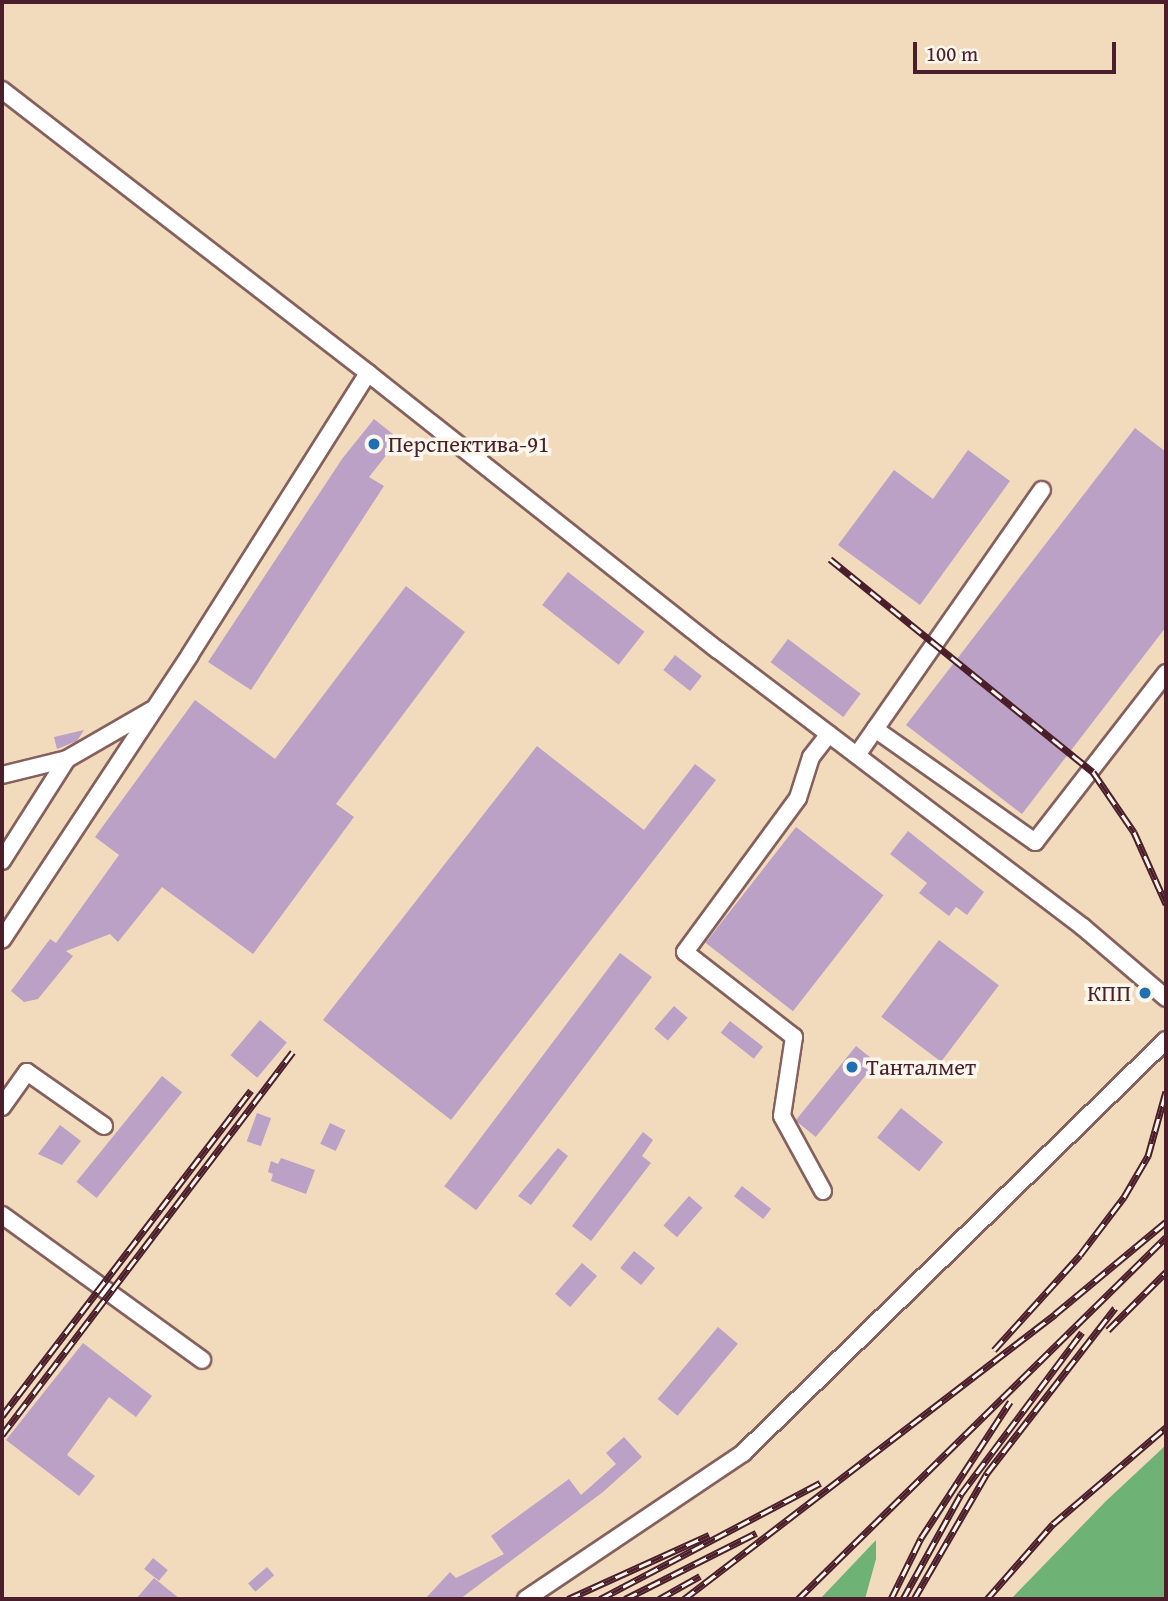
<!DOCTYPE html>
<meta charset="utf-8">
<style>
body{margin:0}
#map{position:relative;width:1168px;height:1601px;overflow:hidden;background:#f2dbbd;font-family:"Gentium Book Plus",serif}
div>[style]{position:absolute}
.forest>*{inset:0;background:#6fb276}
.building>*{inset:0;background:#bba1c6;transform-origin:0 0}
.roads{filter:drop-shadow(2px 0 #85615e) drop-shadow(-2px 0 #85615e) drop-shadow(0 2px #85615e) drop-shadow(0 -2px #85615e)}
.minor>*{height:16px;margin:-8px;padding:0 8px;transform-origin:8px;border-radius:8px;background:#fff}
.rail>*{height:7px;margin-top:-3.5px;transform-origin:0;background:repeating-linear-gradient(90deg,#fbf7ec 0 13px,#4a1f2b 0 26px);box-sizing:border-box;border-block:2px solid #4a1f2b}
.dots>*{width:19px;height:19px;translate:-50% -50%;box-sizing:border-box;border:4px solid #fbf7ec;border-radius:50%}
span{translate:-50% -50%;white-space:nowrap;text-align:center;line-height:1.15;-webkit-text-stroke:7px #fbf7ec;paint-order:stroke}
.poi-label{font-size:23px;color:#4a1f2b}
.left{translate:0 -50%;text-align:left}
.right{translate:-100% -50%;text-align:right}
.frame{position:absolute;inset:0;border:4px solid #4a1f2b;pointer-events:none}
.scale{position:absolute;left:913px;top:42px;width:203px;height:32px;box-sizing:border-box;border:4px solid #4a1f2b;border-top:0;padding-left:9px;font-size:21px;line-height:24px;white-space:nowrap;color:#4a1f2b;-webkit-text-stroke:5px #fbf7ec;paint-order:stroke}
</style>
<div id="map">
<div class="forest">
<div style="clip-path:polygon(1166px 1445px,1166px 1599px,1011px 1599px,1106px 1501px)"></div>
<div style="clip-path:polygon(876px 1540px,876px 1559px,865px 1599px,820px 1599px)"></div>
</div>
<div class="building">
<div style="clip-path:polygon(374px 419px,399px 439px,369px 477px,384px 486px,251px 690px,208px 662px,342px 459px)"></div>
<div style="clip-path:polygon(1135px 428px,1166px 452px,1166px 627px,1022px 814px,906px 725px)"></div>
<div style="clip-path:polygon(968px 450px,1010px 481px,920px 605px,838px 545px,894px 470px,933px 499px)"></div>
<div style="left:568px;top:572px;width:97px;height:42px;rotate:38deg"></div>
<div style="clip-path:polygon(406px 586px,465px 632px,336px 804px,354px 817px,253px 954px,162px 887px,118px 942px,110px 934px,66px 951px,73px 956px,38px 999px,24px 1002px,11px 991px,50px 939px,56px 943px,119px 855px,95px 837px,195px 700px,275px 759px)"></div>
<div style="left:788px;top:639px;width:91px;height:29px;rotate:37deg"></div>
<div style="left:675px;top:655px;width:34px;height:19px;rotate:38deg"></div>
<div style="clip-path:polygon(84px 730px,77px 741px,57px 749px,54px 737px)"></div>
<div style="clip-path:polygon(537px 746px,644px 830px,695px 764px,716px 780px,451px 1120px,323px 1020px)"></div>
<div style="left:796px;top:827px;width:111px;height:147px;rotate:38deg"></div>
<div style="clip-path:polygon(908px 831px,984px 892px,967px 915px,956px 907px,949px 916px,919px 893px,927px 883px,890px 854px)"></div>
<div style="left:939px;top:940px;width:75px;height:96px;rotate:37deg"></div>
<div style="left:620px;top:953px;width:40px;height:292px;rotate:37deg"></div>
<div style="left:674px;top:1006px;width:18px;height:30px;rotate:41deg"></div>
<div style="left:260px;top:1020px;width:35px;height:46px;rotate:40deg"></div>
<div style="left:730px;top:1021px;width:42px;height:15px;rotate:38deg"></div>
<div style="left:856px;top:1046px;width:26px;height:96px;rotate:39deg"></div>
<div style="left:162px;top:1076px;width:26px;height:136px;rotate:39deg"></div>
<div style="left:901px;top:1108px;width:54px;height:38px;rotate:39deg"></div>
<div style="left:257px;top:1113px;width:15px;height:30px;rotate:20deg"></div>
<div style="left:330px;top:1123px;width:17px;height:23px;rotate:25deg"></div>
<div style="clip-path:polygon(60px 1125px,81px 1141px,62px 1165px,38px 1154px)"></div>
<div style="clip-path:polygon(643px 1132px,653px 1140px,642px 1156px,651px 1163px,591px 1241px,572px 1226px)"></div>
<div style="clip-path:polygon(558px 1148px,568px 1156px,531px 1205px,518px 1196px)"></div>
<div style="clip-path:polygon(281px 1158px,315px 1170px,306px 1194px,271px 1181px,273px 1174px,268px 1172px,271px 1161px,278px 1164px)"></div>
<div style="left:742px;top:1186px;width:37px;height:13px;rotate:38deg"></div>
<div style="left:689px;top:1196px;width:18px;height:39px;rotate:41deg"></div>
<div style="left:634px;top:1251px;width:27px;height:22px;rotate:39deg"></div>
<div style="left:582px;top:1263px;width:20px;height:41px;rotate:41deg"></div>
<div style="left:718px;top:1327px;width:26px;height:94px;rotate:40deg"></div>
<div style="clip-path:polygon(83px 1343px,152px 1396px,136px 1417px,109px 1397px,67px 1455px,95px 1476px,79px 1496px,6px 1440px)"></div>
<div style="clip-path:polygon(624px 1437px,642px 1457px,603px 1492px,460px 1599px,425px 1599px,450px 1572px,456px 1578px,504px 1554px,491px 1536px,569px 1479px,581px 1495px,616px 1464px,606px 1453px)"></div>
<div style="left:153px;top:1558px;width:19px;height:14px;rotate:39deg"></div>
<div style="left:267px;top:1567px;width:11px;height:25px;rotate:49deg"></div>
<div style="clip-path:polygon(154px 1578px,180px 1599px,136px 1599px)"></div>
</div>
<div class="roads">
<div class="minor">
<div style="left:2px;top:90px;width:463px;rotate:37.7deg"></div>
<div style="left:368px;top:373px;width:333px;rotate:122.3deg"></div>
<div style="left:190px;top:655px;width:341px;rotate:123.4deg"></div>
<div style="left:368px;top:373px;width:446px;rotate:38.4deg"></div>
<div style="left:718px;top:650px;width:458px;rotate:37.2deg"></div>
<div style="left:1083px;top:927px;width:109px;rotate:40.5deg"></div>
<div style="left:875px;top:729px;width:196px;rotate:35.2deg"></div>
<div style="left:1035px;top:842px;width:214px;rotate:-52.2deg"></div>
<div style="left:857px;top:755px;width:323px;rotate:-55.1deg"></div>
<div style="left:2px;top:775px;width:67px;rotate:-13.8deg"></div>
<div style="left:2px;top:861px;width:121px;rotate:-57.5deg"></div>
<div style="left:67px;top:759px;width:98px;rotate:-30deg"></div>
<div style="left:2px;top:1107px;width:43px;rotate:-54.5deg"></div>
<div style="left:27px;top:1072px;width:94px;rotate:35deg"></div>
<div style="left:823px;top:1191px;width:85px;rotate:-118.7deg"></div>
<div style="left:782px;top:1116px;width:80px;rotate:-81.4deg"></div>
<div style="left:794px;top:1037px;width:138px;rotate:-142.1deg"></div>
<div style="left:685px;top:952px;width:191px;rotate:-53.7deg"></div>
<div style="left:798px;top:798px;width:43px;rotate:-72.4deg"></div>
<div style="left:811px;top:757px;width:29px;rotate:-52deg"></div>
<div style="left:2px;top:1215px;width:247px;rotate:35.9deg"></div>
<div style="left:526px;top:1599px;width:262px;rotate:-33.9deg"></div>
<div style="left:743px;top:1453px;width:591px;rotate:-44.31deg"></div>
</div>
</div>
<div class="rail">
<div style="left:830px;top:559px;width:338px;rotate:39deg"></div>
<div style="left:1093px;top:772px;width:73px;rotate:55.7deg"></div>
<div style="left:1134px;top:832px;width:79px;rotate:66deg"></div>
<div style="left:1108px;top:1330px;width:82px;rotate:-45deg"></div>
<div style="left:994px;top:1350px;width:128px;rotate:-47.8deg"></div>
<div style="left:1080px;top:1255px;width:73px;rotate:-52.8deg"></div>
<div style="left:1124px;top:1197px;width:48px;rotate:-59.7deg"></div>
<div style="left:1148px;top:1156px;width:67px;rotate:-74.5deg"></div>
<div style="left:2px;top:1416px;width:410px;rotate:-52.6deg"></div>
<div style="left:2px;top:1435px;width:481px;rotate:-52.8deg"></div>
<div style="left:568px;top:1599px;width:155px;rotate:-24.4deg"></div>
<div style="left:600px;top:1599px;width:249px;rotate:-27.8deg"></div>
<div style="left:625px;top:1599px;width:147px;rotate:-26.7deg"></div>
<div style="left:659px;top:1599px;width:47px;rotate:-29.3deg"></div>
<div style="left:684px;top:1599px;width:468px;rotate:-37.5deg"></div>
<div style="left:1055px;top:1314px;width:144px;rotate:-39.7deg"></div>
<div style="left:798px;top:1599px;width:516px;rotate:-44.53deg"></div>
<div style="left:891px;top:1599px;width:68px;rotate:-63.8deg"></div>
<div style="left:921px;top:1538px;width:163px;rotate:-56.8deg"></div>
<div style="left:903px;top:1599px;width:120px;rotate:-61.1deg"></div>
<div style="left:961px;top:1494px;width:202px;rotate:-53.2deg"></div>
<div style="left:914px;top:1599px;width:146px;rotate:-59.9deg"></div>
<div style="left:987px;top:1473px;width:209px;rotate:-52.2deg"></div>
<div style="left:987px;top:1599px;width:100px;rotate:-48.7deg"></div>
<div style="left:1053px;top:1524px;width:149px;rotate:-40.6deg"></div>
</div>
<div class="dots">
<div style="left:374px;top:444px;background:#1f6fb2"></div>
<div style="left:1145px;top:993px;background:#1f6fb2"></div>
<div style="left:852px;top:1067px;background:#1f6fb2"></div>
</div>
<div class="poi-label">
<span class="left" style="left:388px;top:444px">Перспектива-91</span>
<span class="right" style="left:1131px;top:993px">КПП</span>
<span class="left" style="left:866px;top:1067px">Танталмет</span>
</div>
<div class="frame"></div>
<div class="scale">100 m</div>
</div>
